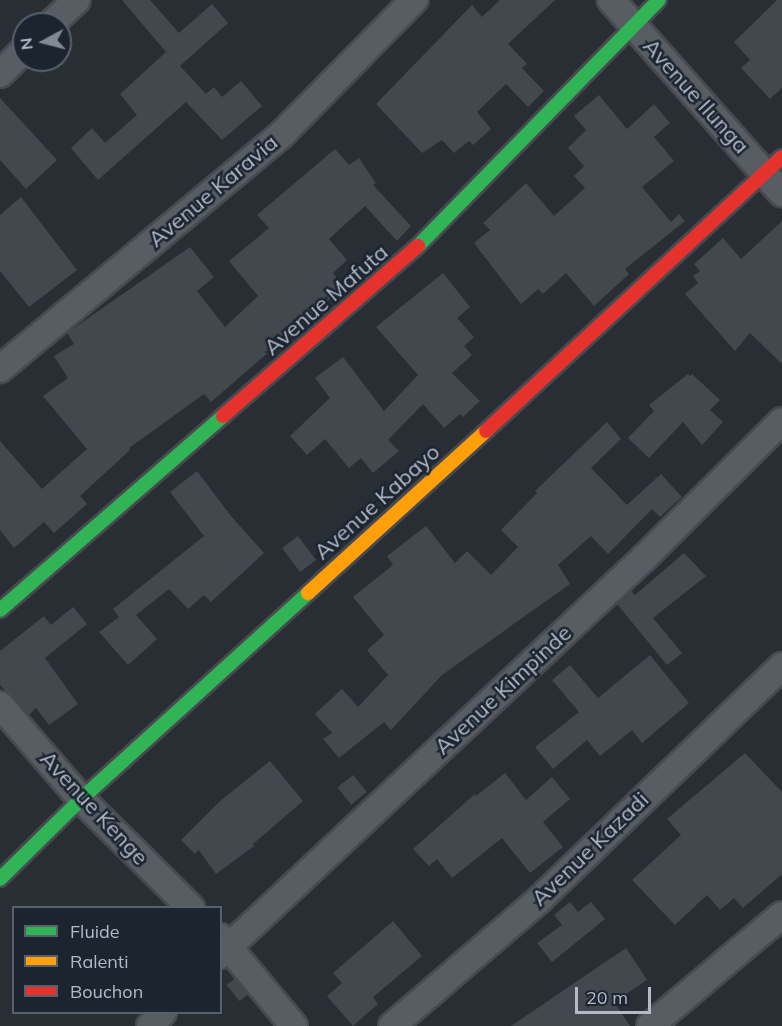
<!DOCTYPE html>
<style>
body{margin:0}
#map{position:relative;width:782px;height:1026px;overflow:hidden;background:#292e35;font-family:Mulish,sans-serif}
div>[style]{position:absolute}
.building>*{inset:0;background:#43474e;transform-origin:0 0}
.roads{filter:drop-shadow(2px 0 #474a50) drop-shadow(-2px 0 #474a50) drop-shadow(0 2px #474a50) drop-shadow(0 -2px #474a50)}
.street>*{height:26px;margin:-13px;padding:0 13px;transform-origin:13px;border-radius:13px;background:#585c63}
.fast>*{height:14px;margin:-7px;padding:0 7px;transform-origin:7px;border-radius:7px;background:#30b455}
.slow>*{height:14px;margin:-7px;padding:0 7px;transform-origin:7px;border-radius:7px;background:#ff9f0a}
.jam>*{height:14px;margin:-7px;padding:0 7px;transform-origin:7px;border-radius:7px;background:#e5322d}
span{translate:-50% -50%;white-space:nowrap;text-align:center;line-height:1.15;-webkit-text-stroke:5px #1c2430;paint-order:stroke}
.street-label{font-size:22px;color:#b2bac7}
.legend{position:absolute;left:12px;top:906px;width:210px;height:108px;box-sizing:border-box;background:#1c2430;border:2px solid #58606c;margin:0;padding:8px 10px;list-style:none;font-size:18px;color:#b2bac7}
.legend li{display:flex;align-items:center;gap:12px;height:30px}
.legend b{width:30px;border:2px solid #58606c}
.north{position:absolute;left:12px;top:12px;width:60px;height:60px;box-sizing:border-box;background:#1c2430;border:2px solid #58606c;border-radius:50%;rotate:263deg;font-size:16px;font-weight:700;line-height:24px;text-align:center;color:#b2bac7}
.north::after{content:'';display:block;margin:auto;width:21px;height:27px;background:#828994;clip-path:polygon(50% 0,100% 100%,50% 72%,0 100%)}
.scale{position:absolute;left:575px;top:987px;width:76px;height:27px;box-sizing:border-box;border:3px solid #b2bac7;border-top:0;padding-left:8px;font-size:18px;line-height:21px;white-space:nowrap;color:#b2bac7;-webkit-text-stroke:4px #1c2430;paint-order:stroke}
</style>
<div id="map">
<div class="building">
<div style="clip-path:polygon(122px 0,150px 0,179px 33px,212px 4px,228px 23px,180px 66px,206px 94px,214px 87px,222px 97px,241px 81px,262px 106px,222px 140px,186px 102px,98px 180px,71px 148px,92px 128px,105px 143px,137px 115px,120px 94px,166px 52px)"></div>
<div style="clip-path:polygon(500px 0,555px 0,508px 44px,527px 64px,522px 68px,544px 91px,528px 107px,506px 84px,477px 112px,491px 129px,473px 145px,469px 141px,454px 153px,442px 140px,422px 153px,376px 104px,472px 5px,482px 17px)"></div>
<div style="clip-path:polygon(777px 0,782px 0,782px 88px,770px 99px,741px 68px,750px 60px,734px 42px)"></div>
<div style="clip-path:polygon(599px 95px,627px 129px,654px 104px,670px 123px,654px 137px,674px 161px,642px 187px,671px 222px,679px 214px,685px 221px,625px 269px,629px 274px,594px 306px,566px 273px,543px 294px,538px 289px,521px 304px,474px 243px,490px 230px,483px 223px,526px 183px,554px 216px,585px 188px,574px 176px,584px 166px,568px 148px,586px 130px,574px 116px)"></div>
<div style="clip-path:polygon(0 98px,57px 160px,26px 189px,0 160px)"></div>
<div style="clip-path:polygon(335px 149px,349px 165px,359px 158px,376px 183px,373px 185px,411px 226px,397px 241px,365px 206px,329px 239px,347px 260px,333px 273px,344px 287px,211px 402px,204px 394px,129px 448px,130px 450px,80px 496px,87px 504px,54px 533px,44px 522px,14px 548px,0 530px,0 441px,42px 489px,87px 449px,43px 396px,68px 378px,54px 356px,74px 344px,67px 333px,190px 247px,214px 277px,197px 291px,225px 327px,258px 296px,229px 261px,269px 228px,257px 215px)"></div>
<div style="clip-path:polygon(21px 197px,77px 270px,29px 307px,0 271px,0 215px)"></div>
<div style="clip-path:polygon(782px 221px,782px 364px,750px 333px,735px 351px,685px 294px,698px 283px,693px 276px,700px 271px,694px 264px,723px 238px,741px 259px)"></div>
<div style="clip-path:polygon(443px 273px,470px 307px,457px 318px,474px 337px,464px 346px,472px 355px,452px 373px,480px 401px,463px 417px,460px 414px,444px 428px,423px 404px,388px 440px,399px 451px,373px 473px,361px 458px,349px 468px,325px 439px,307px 455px,290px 436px,330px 398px,315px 378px,343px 357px,384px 411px,418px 375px,376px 327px)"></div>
<div style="clip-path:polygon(688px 374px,690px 376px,692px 374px,720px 400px,710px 410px,723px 422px,702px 445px,683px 422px,649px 458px,628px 438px,654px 411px,649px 405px)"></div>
<div style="clip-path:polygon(607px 422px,621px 439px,591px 468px,627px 505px,661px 474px,682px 497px,660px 517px,652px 509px,608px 554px,591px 536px,558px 565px,570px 584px,442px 675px,391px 730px,384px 722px,339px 758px,323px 739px,332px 733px,315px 714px,342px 689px,358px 707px,388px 675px,367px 650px,384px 635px,353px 597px,393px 565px,387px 556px,426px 526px,455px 563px,467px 551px,491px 575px,518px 547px,501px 530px,537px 493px,535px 491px)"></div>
<div style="clip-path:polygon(197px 471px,231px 516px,264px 553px,211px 602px,204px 595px,188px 609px,169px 589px,136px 615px,157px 639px,128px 665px,99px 632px,119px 617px,113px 609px,204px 536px,170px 492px)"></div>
<div style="left:298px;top:536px;width:30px;height:20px;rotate:53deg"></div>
<div style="clip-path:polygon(684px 553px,706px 576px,653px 618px,682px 653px,667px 665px,617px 604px,631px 591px,635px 595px)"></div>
<div style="clip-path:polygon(73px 607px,87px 624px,45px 658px,78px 704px,49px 725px,36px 708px,29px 715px,0 685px,0 651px,44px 616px,51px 625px)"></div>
<div style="clip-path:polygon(650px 655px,689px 703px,642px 743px,632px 730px,600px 756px,587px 740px,553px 769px,535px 747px,579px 712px,552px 680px,570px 665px,598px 698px)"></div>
<div style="clip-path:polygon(745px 753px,782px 792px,782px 874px,743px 908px,734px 898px,720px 910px,707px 895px,675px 925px,632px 880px,681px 835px,667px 819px)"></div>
<div style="clip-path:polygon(270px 761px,303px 801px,253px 844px,254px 846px,216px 874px,199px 850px,195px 854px,181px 840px,219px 802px)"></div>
<div style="clip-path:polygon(505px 773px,526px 800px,552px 777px,570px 799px,543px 822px,563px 847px,530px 873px,502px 838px,452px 878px,437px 859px,429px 866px,413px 849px,475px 794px,476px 796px)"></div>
<div style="left:353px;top:775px;width:22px;height:20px;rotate:51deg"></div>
<div style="clip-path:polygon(570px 902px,578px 912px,591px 902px,605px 919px,552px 962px,537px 943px,562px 925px,554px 915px)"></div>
<div style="clip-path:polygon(393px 921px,422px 956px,373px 997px,378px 1004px,353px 1026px,327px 996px,342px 983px,333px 973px)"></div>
<div style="clip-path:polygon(626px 948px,647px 980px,614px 1002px,630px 1026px,511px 1026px)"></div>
<div style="left:235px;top:978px;width:21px;height:11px;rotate:51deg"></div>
</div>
<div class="roads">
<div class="street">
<div style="left:611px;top:0;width:258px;rotate:48.5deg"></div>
<div style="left:51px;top:24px;width:35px;rotate:-43deg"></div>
<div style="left:0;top:74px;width:34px;rotate:-45deg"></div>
<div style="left:0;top:369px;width:366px;rotate:-39.8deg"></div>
<div style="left:281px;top:135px;width:190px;rotate:-45.4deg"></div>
<div style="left:0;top:705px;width:124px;rotate:49.2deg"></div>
<div style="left:81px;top:799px;width:155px;rotate:44.7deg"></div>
<div style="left:220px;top:937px;width:116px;rotate:50.3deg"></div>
<div style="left:220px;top:955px;width:581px;rotate:-43.12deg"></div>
<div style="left:644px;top:558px;width:194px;rotate:-44.8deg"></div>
<div style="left:150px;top:1026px;width:19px;rotate:-47deg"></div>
<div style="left:392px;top:1026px;width:195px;rotate:-40.6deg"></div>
<div style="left:540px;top:899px;width:336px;rotate:-43.9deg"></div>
<div style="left:650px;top:1026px;width:172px;rotate:-40.1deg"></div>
</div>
<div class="fast">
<div style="left:418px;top:246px;width:344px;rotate:-45.6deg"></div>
<div style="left:0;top:610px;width:296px;rotate:-41deg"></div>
<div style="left:0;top:879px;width:114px;rotate:-44.6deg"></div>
<div style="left:81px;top:799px;width:307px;rotate:-42.2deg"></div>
</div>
<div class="slow">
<div style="left:308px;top:593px;width:241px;rotate:-42.3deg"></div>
</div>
<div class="jam">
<div style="left:223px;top:416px;width:259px;rotate:-41.1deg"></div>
<div style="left:486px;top:431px;width:403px;rotate:-42.8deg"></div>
</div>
</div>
<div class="street-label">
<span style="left:696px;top:96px;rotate:48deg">Avenue Ilunga</span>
<span style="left:213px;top:191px;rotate:-40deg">Avenue Karavia</span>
<span style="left:326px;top:300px;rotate:-41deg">Avenue Mafuta</span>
<span style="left:377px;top:502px;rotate:-42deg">Avenue Kabayo</span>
<span style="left:503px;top:690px;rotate:-43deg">Avenue Kimpinde</span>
<span style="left:94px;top:808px;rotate:47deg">Avenue Kenge</span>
<span style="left:590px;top:849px;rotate:-44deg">Avenue Kazadi</span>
</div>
<ul class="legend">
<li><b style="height:8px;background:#30b455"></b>Fluide</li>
<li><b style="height:8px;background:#ff9f0a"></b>Ralenti</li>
<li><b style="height:8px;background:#e5322d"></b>Bouchon</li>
</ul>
<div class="north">N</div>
<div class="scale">20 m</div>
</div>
